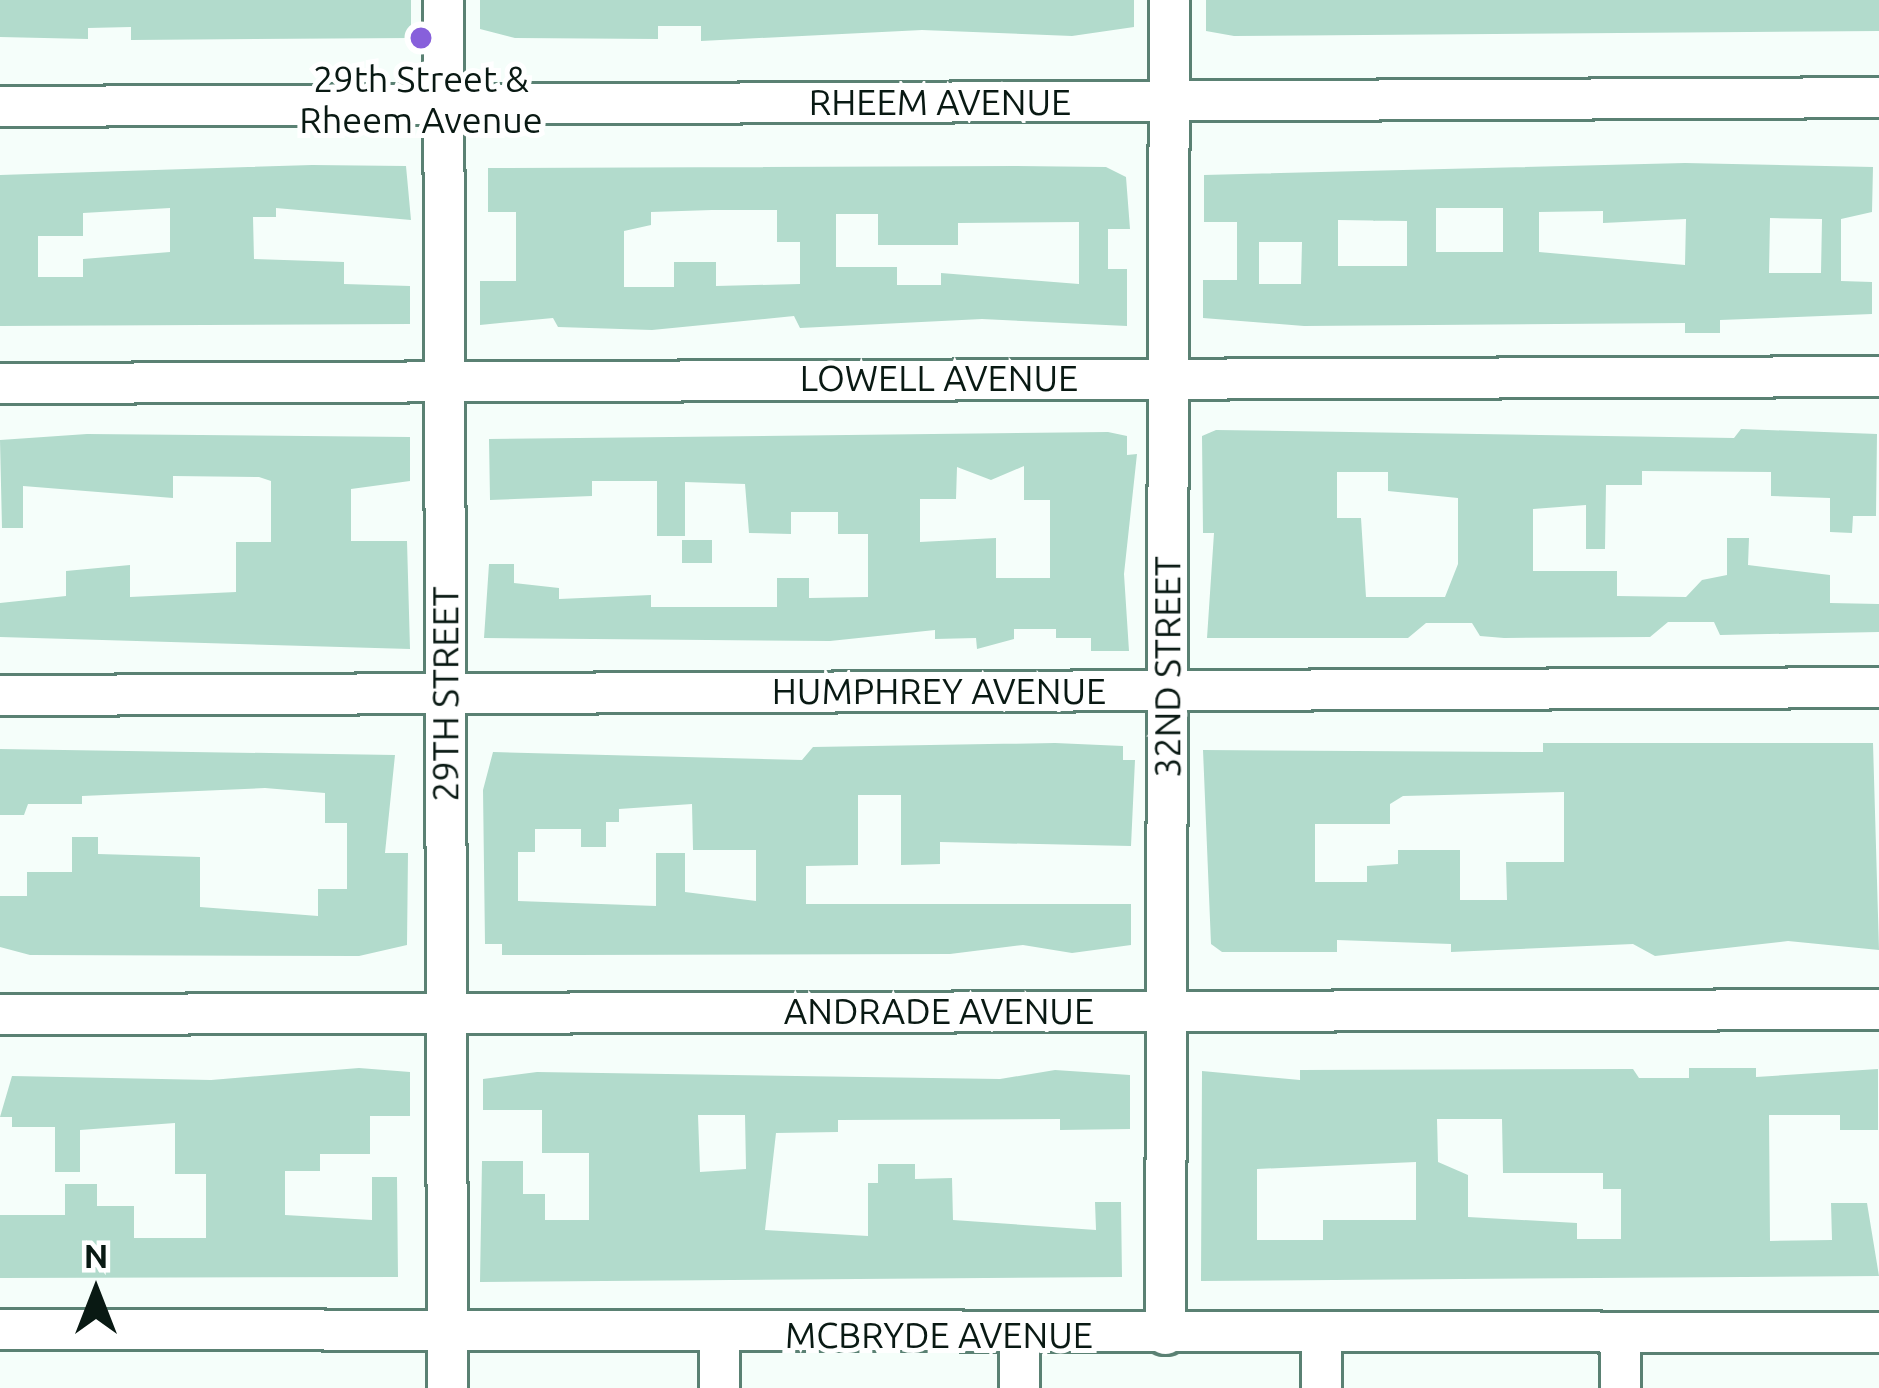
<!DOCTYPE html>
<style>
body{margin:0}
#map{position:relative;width:1879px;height:1388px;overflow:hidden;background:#f5fefa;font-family:Ubuntu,sans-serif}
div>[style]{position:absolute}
.building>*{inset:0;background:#b2dbcc;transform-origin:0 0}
.roads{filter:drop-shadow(3px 0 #5a8173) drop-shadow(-3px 0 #5a8173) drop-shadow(0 3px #5a8173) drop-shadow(0 -3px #5a8173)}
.minor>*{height:39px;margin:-19.5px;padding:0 19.5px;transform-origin:19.5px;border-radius:19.5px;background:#fff}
.dots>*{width:33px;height:33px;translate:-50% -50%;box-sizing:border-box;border:6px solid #fff;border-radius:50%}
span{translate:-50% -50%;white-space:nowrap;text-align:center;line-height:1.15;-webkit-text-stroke:10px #fff;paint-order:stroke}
.poi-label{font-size:36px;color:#091913}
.street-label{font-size:36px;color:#091913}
.north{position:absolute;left:36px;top:1232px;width:120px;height:120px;-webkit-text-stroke:9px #fff;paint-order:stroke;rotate:0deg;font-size:33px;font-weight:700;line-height:48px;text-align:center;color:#091913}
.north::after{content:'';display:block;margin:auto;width:42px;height:54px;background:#091913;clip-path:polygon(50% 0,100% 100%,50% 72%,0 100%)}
</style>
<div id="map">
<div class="building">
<div style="clip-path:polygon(0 0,411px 0,411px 38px,131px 40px,131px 27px,88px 28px,88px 39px,0 37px)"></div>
<div style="clip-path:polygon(480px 0,1134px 0,1134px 27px,1072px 36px,922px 30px,701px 41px,701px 26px,658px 26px,658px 39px,515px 38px,480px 29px)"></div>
<div style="clip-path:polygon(1206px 0,1879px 0,1879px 31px,1234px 36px,1206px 31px)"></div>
<div style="clip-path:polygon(evenodd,1685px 163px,1873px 167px,1872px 212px,1841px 219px,1841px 281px,1872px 282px,1872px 314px,1720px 320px,1720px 333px,1685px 333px,1685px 323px,1304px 326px,1203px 318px,1203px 280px,1237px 280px,1237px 222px,1204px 222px,1204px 175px,1685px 163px,1436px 208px,1503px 208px,1503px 252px,1436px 252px,1436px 208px,1685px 163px,1603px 211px,1603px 223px,1686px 219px,1685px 265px,1539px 252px,1539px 212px,1603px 211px,1685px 163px,1770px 218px,1822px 219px,1821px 273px,1769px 273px,1770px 218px,1685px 163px,1338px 220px,1407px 221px,1407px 266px,1338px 266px,1338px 220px,1685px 163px,1259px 242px,1302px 242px,1301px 284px,1259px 284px,1259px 242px)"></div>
<div style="clip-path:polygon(evenodd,312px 165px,406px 166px,411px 220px,276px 208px,276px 217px,253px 217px,254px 259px,344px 262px,344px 284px,410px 286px,410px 324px,0 326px,0 175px,312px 165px,170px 208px,170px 252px,83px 259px,83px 277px,38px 277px,38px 236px,83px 236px,83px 213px,170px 208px)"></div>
<div style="clip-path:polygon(evenodd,1014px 166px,1106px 167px,1126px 177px,1130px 229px,1108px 229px,1108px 269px,1127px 269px,1127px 326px,982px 319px,800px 328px,794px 316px,652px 330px,558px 327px,553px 318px,480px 325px,480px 281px,516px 281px,516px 212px,488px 212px,488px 168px,1014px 166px,712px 210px,777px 210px,777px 242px,800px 242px,800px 284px,716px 286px,716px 262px,674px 262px,674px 287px,624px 287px,624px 231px,651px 225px,651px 212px,712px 210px,1014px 166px,836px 214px,878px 214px,878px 245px,958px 245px,958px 223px,1079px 222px,1079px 284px,941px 273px,941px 285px,897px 285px,897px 267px,836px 267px,836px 214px)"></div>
<div style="clip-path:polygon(evenodd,1741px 429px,1877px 434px,1876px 516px,1853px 516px,1852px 533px,1830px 532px,1830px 498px,1771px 496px,1771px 472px,1642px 471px,1642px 485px,1606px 485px,1605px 549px,1586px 549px,1586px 505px,1533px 509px,1533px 571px,1617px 571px,1617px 596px,1686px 597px,1702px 580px,1727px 575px,1727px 538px,1749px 538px,1748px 565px,1830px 575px,1830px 603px,1879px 604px,1879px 632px,1720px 635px,1714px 622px,1668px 622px,1650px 637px,1504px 638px,1480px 636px,1472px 623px,1426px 623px,1408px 638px,1207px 638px,1214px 533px,1203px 533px,1202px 436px,1216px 430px,1734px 438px,1741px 429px,1337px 472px,1388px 472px,1388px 491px,1458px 498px,1458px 564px,1445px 597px,1366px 597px,1361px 518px,1337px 518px,1337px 472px)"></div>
<div style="clip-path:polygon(evenodd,1108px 432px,1127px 436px,1127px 455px,1137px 454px,1124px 574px,1129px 651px,1091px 651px,1091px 638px,1056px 638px,1056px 629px,1014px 629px,1014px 639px,977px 649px,976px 638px,935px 639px,935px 630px,830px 641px,484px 638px,489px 564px,514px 564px,514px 583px,559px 588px,559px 599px,651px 595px,651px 607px,777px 607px,777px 578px,809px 578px,809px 598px,868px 597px,868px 534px,838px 534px,838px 512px,791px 512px,791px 534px,749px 533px,745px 484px,685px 482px,685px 536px,657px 536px,657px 481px,592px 481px,592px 496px,490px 500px,489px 439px,1108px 432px,1024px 466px,1024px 500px,1050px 500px,1050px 578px,996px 578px,996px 538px,920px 542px,920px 499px,956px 499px,957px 467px,991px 480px,1024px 466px)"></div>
<div style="clip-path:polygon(87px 434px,410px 437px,410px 481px,351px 489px,351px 541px,407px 541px,410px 649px,0 637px,0 603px,66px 596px,66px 571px,130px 565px,130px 597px,236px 592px,236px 542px,271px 542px,271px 481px,259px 477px,173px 476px,173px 498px,23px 486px,23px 528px,2px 528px,0 440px)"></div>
<div style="left:682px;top:540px;width:30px;height:23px"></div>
<div style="clip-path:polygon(evenodd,1055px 743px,1123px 746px,1123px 760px,1135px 760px,1131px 846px,940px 842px,940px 864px,901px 865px,901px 795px,858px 795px,858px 865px,806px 866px,806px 904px,1131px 904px,1131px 945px,1072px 953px,1023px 945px,950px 954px,573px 955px,502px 955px,502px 944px,485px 944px,483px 790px,493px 752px,802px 760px,813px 747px,1055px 743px,692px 804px,693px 850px,756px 850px,756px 901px,685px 892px,685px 853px,656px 853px,656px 906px,518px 901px,518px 852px,535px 852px,535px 829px,581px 829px,581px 847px,606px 847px,606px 822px,619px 822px,619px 809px,692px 804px)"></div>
<div style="clip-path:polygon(evenodd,1543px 743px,1873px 743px,1879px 950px,1788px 941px,1655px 956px,1633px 944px,1451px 952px,1451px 944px,1337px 940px,1337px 952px,1222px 952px,1211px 944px,1203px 750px,1543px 752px,1543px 743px,1564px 792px,1564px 862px,1506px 862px,1507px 900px,1460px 900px,1460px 850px,1398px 850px,1398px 864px,1367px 866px,1367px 882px,1315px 882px,1315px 824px,1390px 824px,1390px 804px,1403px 796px,1564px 792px)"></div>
<div style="clip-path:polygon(0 749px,395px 755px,385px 853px,408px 853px,407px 945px,359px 956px,30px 955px,0 947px,0 896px,27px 896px,27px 872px,72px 872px,72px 837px,98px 837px,98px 854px,200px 857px,200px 907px,318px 916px,318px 889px,347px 889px,347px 823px,325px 823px,325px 793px,265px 788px,82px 796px,82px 804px,28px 804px,24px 815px,0 815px)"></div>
<div style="clip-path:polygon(359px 1068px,410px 1072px,410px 1116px,370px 1116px,370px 1154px,320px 1154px,320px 1171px,285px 1171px,285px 1215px,372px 1220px,372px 1177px,397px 1177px,398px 1277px,0 1278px,0 1215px,65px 1215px,65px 1184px,97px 1184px,97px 1206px,134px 1206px,134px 1238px,206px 1238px,206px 1174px,175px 1174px,175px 1123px,80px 1130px,80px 1172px,55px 1172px,55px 1127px,12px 1127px,12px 1117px,0 1117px,12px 1076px,211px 1080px)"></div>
<div style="clip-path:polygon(evenodd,1689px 1068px,1756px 1068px,1756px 1077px,1878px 1069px,1878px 1130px,1840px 1130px,1840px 1115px,1769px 1115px,1770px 1241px,1832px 1240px,1831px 1203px,1867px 1203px,1879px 1276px,1201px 1281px,1202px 1071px,1300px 1080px,1300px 1070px,1633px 1069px,1639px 1078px,1689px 1078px,1689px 1068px,1437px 1119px,1502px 1119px,1503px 1173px,1603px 1173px,1603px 1189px,1621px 1189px,1621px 1239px,1577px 1239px,1577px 1223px,1468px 1217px,1468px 1175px,1438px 1162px,1437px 1119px,1689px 1068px,1416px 1162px,1416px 1220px,1323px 1220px,1323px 1240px,1257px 1240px,1257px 1169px,1416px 1162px)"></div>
<div style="clip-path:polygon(evenodd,1055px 1070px,1130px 1075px,1130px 1129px,1060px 1130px,1060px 1119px,838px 1120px,838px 1132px,776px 1133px,765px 1230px,868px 1236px,868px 1183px,878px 1183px,878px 1164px,915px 1164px,915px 1179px,952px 1178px,953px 1220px,1096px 1230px,1095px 1202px,1121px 1202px,1122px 1277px,480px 1282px,482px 1161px,523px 1161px,523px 1194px,545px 1194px,545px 1220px,589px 1220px,589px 1153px,542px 1153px,542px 1110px,483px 1110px,483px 1079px,537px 1072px,1000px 1079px,1055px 1070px,698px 1115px,745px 1115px,746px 1169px,700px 1172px,698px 1115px)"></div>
</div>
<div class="roads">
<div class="minor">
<div style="left:443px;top:0;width:1388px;rotate:89.83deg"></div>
<div style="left:0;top:106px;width:1879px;rotate:-0.27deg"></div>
<div style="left:0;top:383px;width:1879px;rotate:-0.21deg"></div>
<div style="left:0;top:695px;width:1879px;rotate:-0.24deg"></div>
<div style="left:0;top:1014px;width:1879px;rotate:-0.15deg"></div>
<div style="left:0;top:1329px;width:1879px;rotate:0.09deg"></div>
<div style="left:1165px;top:1334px;width:1334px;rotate:-89.83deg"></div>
<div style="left:1620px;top:1334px;width:54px;rotate:90deg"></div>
<div style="left:719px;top:1335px;width:53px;rotate:90deg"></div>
<div style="left:1019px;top:1335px;width:53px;rotate:90deg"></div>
<div style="left:1321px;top:1335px;width:53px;rotate:90deg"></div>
</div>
</div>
<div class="dots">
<div style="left:421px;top:38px;background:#8760db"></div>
</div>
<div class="poi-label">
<span style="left:421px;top:99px">29th Street &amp;<br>Rheem Avenue</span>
</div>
<div class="street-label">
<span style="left:940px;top:102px">RHEEM AVENUE</span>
<span style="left:939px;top:378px">LOWELL AVENUE</span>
<span style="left:1167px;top:667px;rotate:-90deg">32ND STREET</span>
<span style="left:939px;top:691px">HUMPHREY AVENUE</span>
<span style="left:445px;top:694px;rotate:-90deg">29TH STREET</span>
<span style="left:939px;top:1011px">ANDRADE AVENUE</span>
<span style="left:939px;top:1335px">MCBRYDE AVENUE</span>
</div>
<div class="north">N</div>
</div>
